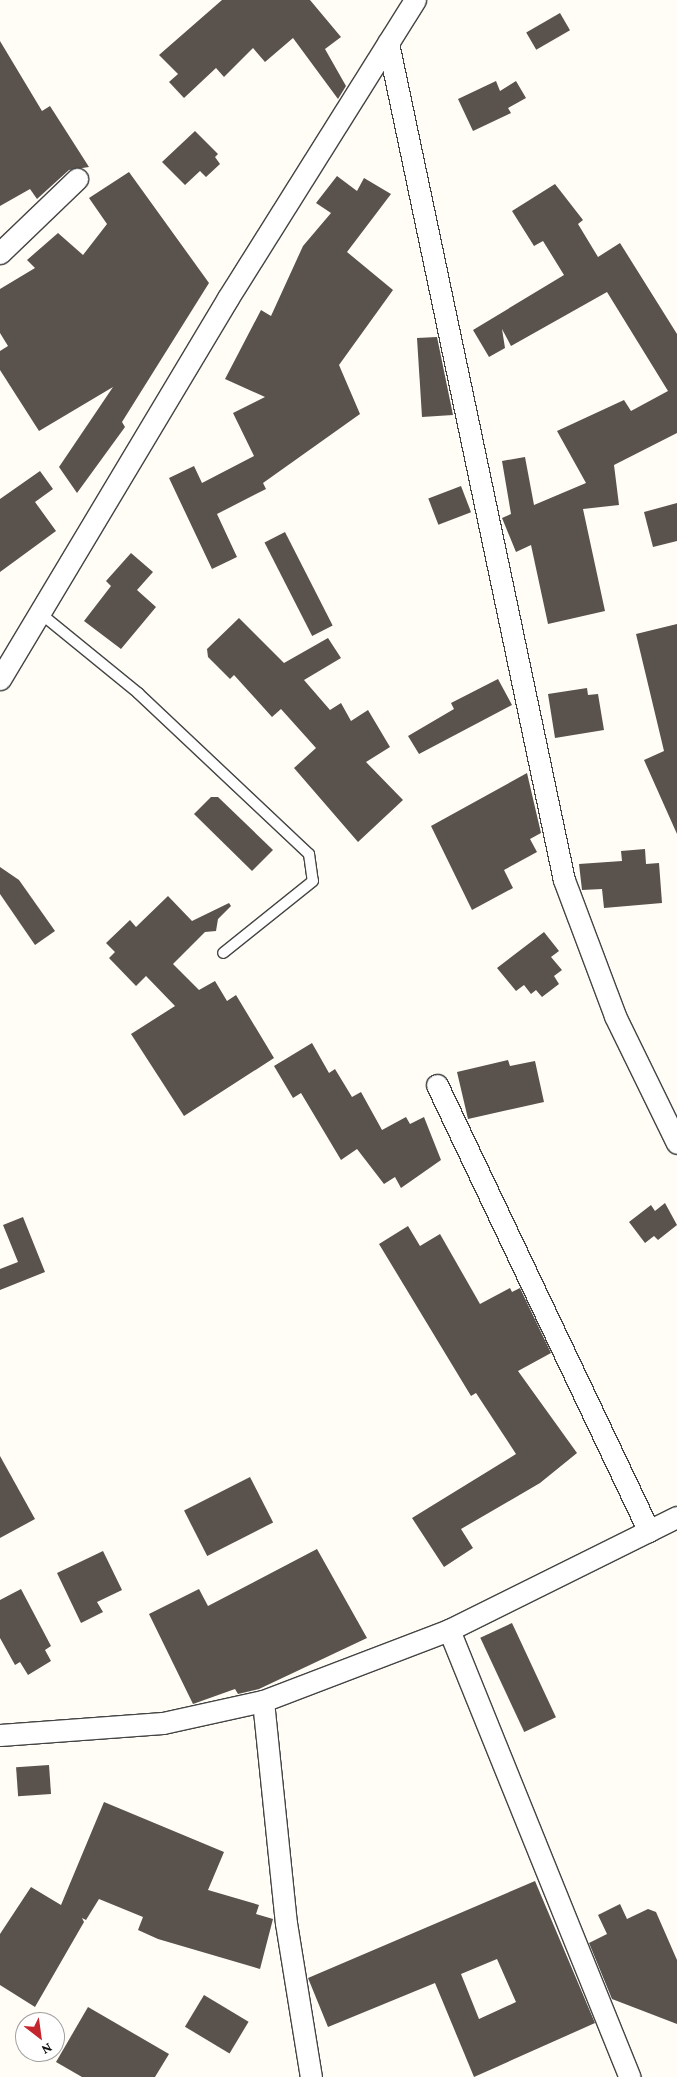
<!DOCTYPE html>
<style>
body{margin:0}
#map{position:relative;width:677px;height:2077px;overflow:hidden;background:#fffdf5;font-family:"Crimson Pro",serif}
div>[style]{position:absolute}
.building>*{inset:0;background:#5a524d;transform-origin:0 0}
.roads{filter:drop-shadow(1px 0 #444) drop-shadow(-1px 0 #444) drop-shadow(0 1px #444) drop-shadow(0 -1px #444)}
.service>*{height:10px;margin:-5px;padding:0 5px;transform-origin:5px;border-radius:5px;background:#fff}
.minor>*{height:21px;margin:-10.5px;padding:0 10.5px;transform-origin:10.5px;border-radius:10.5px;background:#fff}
span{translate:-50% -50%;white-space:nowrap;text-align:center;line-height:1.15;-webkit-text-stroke:5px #fff;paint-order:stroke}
.north{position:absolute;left:15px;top:2012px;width:50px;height:50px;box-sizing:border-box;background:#fff;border:1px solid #a0a0a0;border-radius:50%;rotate:150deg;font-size:14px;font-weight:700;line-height:20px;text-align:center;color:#111}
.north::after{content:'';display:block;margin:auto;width:18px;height:22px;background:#c4262e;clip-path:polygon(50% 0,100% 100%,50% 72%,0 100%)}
</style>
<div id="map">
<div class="building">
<div style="clip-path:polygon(222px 0,310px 0,341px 37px,325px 49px,346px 86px,338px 99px,293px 38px,265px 62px,253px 48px,224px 77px,216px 68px,184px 98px,169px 82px,178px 74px,159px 55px)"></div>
<div style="left:560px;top:13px;width:20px;height:39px;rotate:60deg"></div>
<div style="clip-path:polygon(0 41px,42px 111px,50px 106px,89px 167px,69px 170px,37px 199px,30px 189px,0 206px)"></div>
<div style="clip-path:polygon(496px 81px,500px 91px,516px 81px,526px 98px,508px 108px,511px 113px,473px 131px,458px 99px)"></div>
<div style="clip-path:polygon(195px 131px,218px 154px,215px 157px,220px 164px,206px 177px,200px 171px,185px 185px,162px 162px)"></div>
<div style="clip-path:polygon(129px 172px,209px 283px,122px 422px,125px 427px,77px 493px,59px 467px,113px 387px,39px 431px,0 370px,0 351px,8px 346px,0 333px,0 289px,35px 268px,27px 260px,58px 233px,83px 255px,107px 224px,89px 198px)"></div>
<div style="clip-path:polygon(337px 176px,357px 191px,364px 178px,391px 194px,347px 252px,393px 290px,339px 365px,360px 414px,263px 483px,266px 489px,217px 514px,237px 557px,212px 569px,169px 478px,194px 466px,202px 483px,254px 456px,233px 413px,265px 397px,225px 379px,261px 310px,271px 316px,303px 246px,331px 213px,316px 203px)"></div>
<div style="clip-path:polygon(555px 184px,583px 220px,578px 224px,598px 257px,620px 243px,677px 334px,677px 433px,614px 465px,619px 505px,583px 509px,605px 611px,548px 624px,531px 545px,516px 552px,502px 518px,511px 514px,502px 461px,525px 457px,534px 505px,586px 483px,557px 431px,624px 400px,631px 411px,668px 391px,607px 292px,511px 346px,502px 329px,505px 348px,489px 357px,473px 330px,564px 275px,543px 241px,534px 246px,512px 211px)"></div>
<div style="clip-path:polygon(437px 337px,453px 415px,422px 417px,417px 338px)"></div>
<div style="clip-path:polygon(40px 471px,53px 489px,35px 502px,56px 531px,0 572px,0 499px)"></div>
<div style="left:461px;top:486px;width:28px;height:35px;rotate:69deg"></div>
<div style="clip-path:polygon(677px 503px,677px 541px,653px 547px,644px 512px)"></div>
<div style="left:285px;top:532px;width:105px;height:23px;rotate:63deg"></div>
<div style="clip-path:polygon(131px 553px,153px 572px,137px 590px,156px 607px,121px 649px,84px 621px,111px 586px,106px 581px)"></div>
<div style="clip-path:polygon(239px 618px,284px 663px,328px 638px,341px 658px,304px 680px,330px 710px,341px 703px,351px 721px,368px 710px,390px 747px,366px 762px,403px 800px,358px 842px,294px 768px,316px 748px,281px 709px,272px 717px,234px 675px,230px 679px,208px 657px,207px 649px)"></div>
<div style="clip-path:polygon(677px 624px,677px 834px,644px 760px,664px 751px,636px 634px)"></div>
<div style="clip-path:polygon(498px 679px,512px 705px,419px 754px,408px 736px,454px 709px,451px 703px)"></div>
<div style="clip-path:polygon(587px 688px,588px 695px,598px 694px,604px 730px,555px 738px,548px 694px)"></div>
<div style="clip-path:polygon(527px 773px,541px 833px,530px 839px,537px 852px,504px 870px,513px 888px,472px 910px,431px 826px)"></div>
<div style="clip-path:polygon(211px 797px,218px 797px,273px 850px,252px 871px,194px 814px)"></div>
<div style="clip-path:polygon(645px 849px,646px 864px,659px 863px,662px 903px,604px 908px,602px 889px,582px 890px,579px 864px,622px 861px,621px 851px)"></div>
<div style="clip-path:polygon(0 867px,19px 880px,55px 931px,35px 945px,0 894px)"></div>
<div style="clip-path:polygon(168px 896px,192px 921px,229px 903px,231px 906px,218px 919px,216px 931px,205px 932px,173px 964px,199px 990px,215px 981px,227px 1001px,236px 995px,274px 1058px,184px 1116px,131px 1034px,175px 1006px,146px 976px,136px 986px,109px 958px,115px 952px,106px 943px,130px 920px,136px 927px)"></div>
<div style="clip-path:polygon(544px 932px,559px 951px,551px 957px,562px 970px,554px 976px,559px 984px,542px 997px,536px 990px,531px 994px,524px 985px,516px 991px,497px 968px)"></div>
<div style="clip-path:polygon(312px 1043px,329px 1073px,335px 1069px,352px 1097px,361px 1092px,382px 1130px,406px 1117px,410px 1124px,424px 1117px,441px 1160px,401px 1188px,395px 1177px,384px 1184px,357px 1149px,341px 1160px,301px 1093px,293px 1098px,274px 1066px)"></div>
<div style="clip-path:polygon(508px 1060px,510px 1066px,535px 1061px,544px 1102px,468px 1119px,457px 1072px)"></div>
<div style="clip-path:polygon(665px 1203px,677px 1225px,658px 1240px,654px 1236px,645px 1243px,629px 1222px,651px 1205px,655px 1211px)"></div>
<div style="clip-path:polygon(23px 1217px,45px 1272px,0 1290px,0 1269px,18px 1262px,3px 1225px)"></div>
<div style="clip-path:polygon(408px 1226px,420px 1246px,440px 1234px,480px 1304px,510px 1288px,512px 1292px,520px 1288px,551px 1353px,518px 1371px,577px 1453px,540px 1483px,461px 1529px,473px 1548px,444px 1567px,412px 1518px,516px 1454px,476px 1393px,471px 1396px,379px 1244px)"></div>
<div style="clip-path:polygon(0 1456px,35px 1519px,0 1538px)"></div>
<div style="left:250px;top:1477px;width:51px;height:74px;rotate:63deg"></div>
<div style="clip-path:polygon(317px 1549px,367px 1638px,259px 1689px,238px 1694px,235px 1689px,193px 1704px,149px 1614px,199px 1589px,208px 1606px)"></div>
<div style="clip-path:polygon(103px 1551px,122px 1590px,97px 1602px,103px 1612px,81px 1623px,57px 1573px)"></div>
<div style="clip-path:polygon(21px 1589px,51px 1646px,45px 1650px,51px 1661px,28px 1675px,20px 1662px,15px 1665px,0 1638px,0 1600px)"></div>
<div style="left:512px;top:1623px;width:104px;height:35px;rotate:65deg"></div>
<div style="left:49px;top:1765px;width:29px;height:33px;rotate:86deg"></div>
<div style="clip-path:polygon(104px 1802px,224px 1852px,208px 1890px,259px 1905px,256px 1914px,273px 1919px,260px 1969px,158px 1939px,138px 1930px,143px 1917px,99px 1899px,86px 1920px,82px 1918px,84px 1922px,35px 2007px,0 1985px,0 1934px,31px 1887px,61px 1905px)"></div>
<div style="clip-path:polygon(evenodd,535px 1881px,595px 2023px,474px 2077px,435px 1983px,328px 2027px,308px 1978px,535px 1881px,497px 1959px,516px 2002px,479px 2019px,461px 1974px,497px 1959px)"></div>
<div style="clip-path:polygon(620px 1904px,627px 1919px,648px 1909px,656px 1912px,677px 1960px,677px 2024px,612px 1999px,589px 1943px,607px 1934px,598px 1915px)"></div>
<div style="left:204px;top:1995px;width:52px;height:37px;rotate:31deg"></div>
<div style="clip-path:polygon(88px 2007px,169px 2054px,155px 2077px,82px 2077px,56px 2062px)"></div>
</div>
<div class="roads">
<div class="service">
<div style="left:40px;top:613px;width:127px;rotate:39.2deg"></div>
<div style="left:138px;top:693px;width:235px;rotate:43.3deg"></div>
<div style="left:309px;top:854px;width:27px;rotate:82deg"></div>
<div style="left:313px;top:881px;width:115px;rotate:141.3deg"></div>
</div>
<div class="minor">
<div style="left:388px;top:43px;width:855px;rotate:78.13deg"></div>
<div style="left:564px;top:880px;width:145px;rotate:69.4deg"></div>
<div style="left:615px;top:1016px;width:141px;rotate:64deg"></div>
<div style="left:0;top:253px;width:107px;rotate:-43.9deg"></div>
<div style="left:0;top:679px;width:444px;rotate:-59.1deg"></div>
<div style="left:228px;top:298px;width:352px;rotate:-57.9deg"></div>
<div style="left:437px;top:1085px;width:494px;rotate:64.6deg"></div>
<div style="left:449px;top:1630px;width:482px;rotate:68deg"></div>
<div style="left:263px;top:1701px;width:223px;rotate:84.1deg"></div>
<div style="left:286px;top:1923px;width:156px;rotate:80.8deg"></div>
<div style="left:0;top:1735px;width:163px;rotate:-4.2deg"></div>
<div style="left:163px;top:1723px;width:102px;rotate:-12.4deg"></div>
<div style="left:263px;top:1701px;width:199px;rotate:-20.9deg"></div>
<div style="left:449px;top:1630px;width:254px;rotate:-26.4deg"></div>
</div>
</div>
<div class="north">N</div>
</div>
